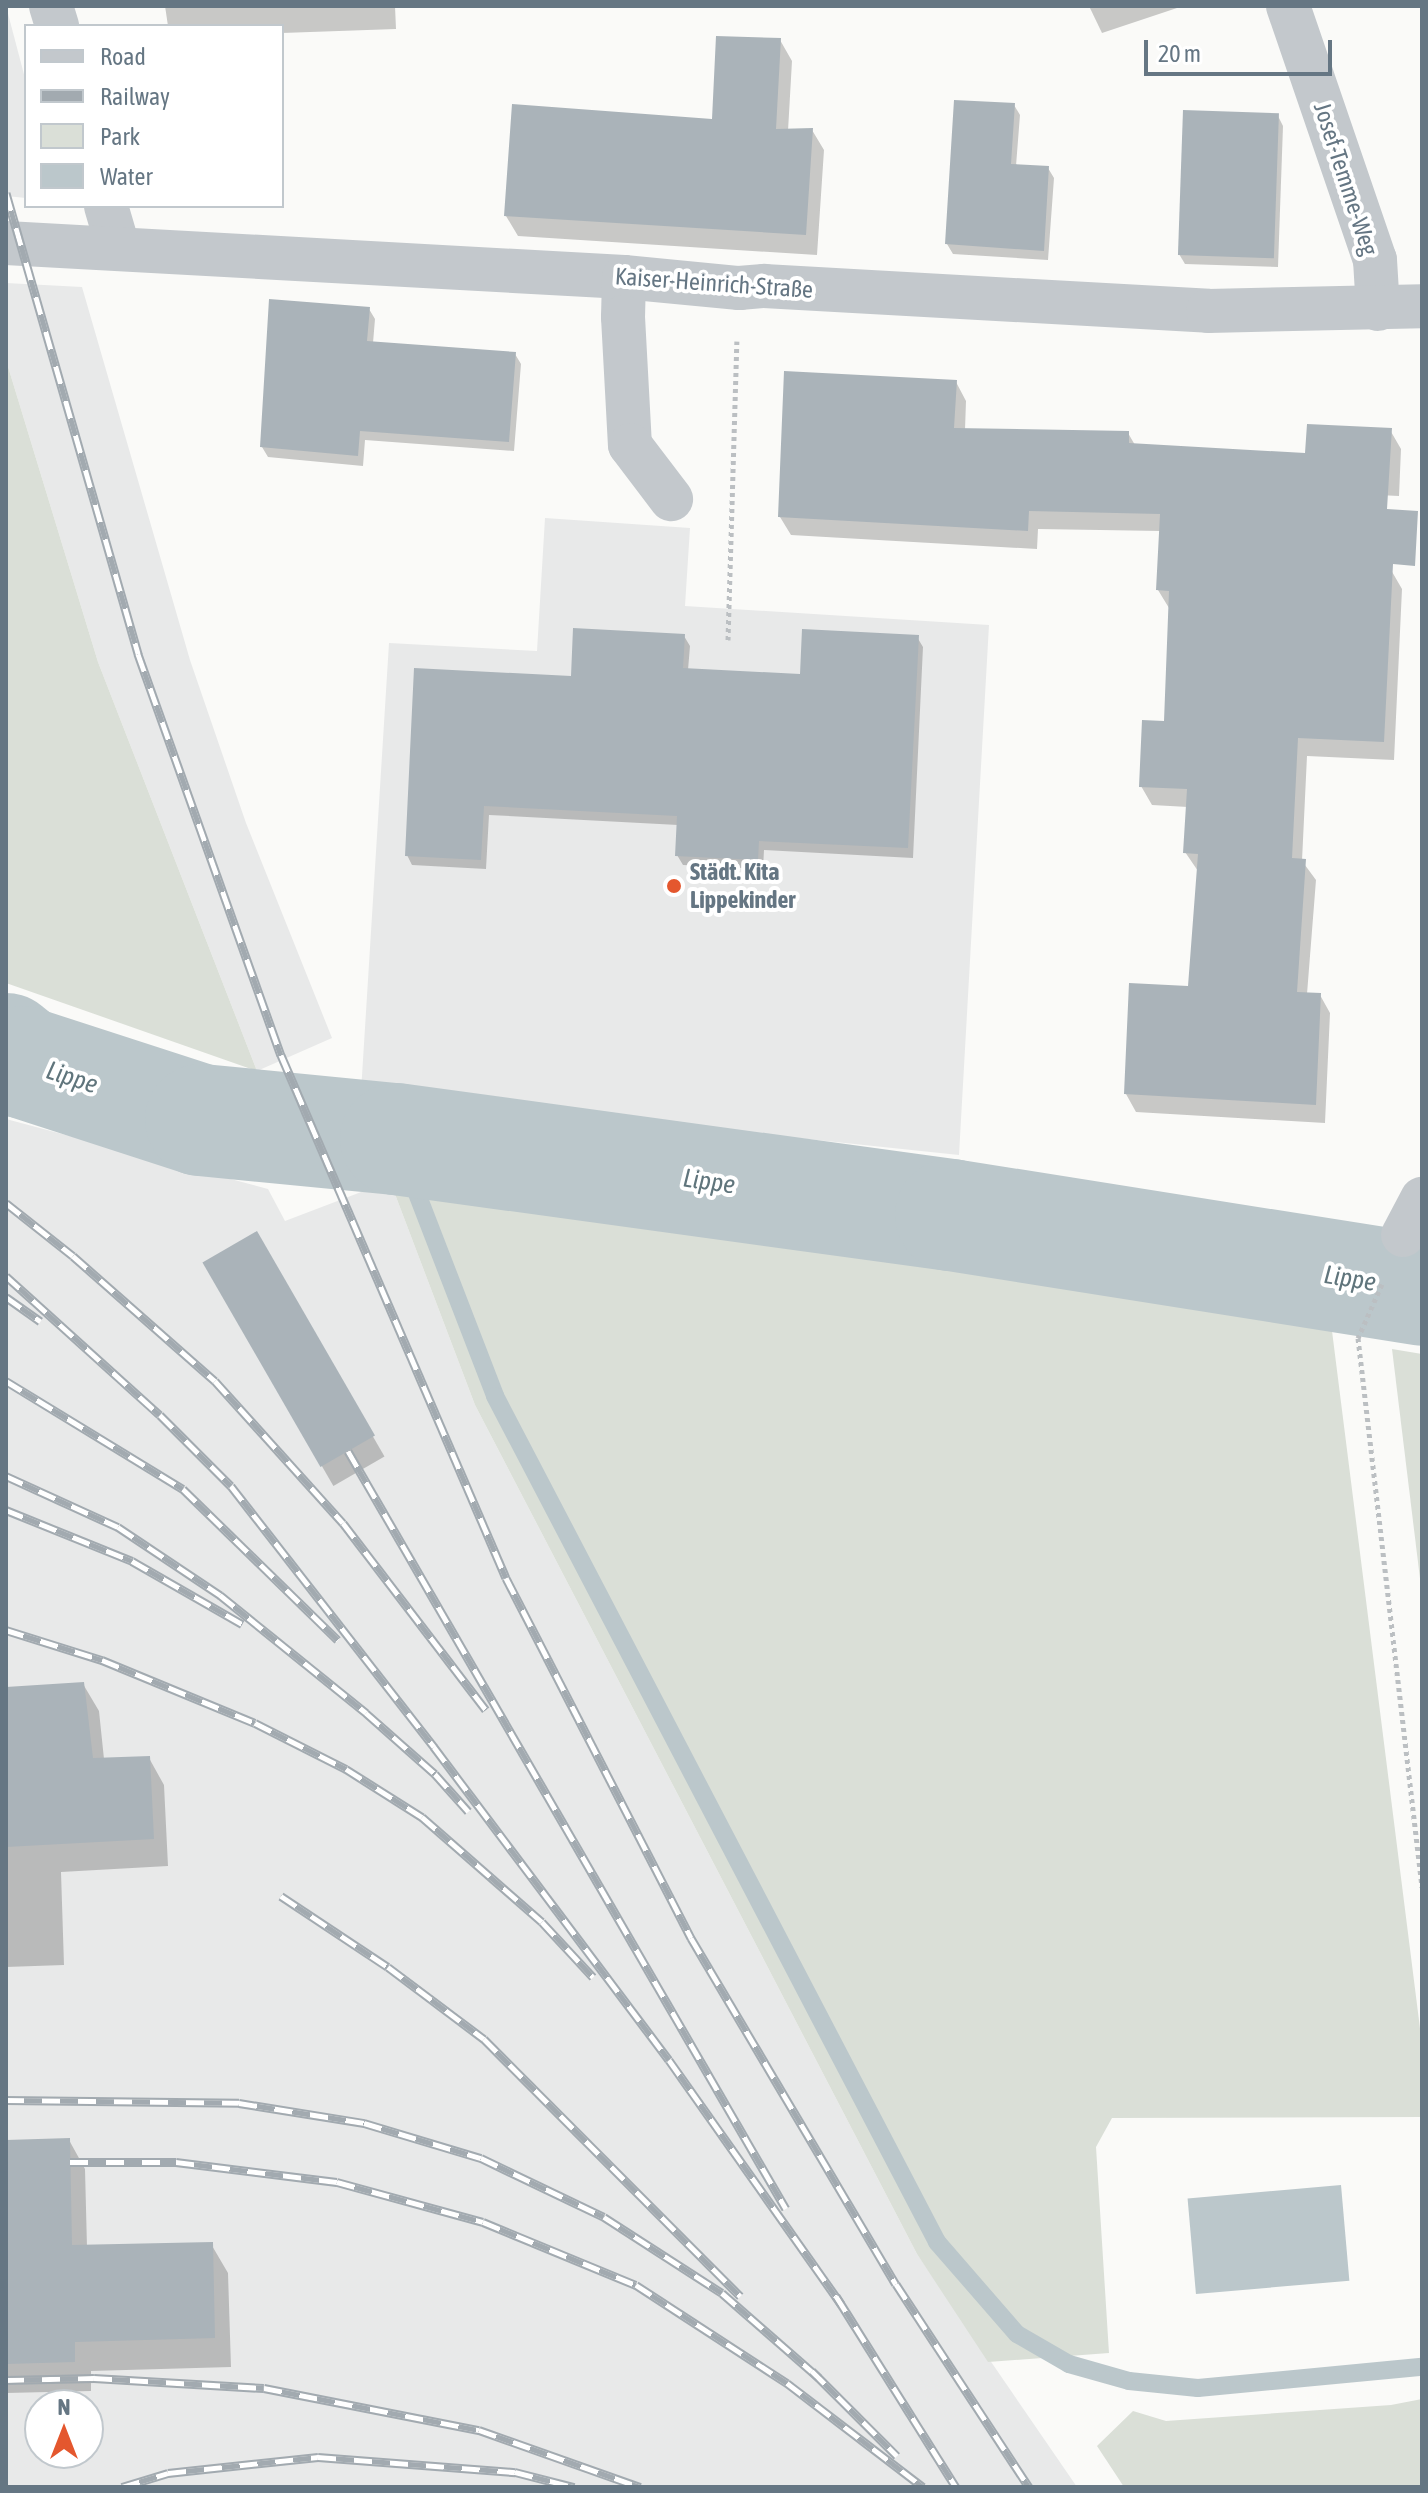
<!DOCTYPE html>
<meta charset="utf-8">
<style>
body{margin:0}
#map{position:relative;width:1428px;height:2493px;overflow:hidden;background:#fafaf8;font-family:"Asap Condensed",sans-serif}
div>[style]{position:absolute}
.built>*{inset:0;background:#e8e9e9}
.green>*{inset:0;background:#dadfd7}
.water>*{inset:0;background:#bbc7cb;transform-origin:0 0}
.shadow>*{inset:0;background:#0003;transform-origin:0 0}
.stream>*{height:18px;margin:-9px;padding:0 9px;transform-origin:9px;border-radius:9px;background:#bbc7cb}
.river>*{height:112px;margin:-56px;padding:0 56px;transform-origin:56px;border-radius:56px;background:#bbc7cb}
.building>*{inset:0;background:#aab3b9;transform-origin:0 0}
.path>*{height:5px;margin-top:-2.5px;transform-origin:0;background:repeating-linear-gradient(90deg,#bbbfc2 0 4px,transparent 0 8px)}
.minor>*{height:44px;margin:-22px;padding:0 22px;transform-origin:22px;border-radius:22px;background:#c3c8cc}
.rail>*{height:9px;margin-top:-4.5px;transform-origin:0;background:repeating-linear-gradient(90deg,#fff 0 18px,#a2aab0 0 36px);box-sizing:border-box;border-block:2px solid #a2aab0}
.dots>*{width:22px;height:22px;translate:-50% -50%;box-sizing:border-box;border:4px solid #fff;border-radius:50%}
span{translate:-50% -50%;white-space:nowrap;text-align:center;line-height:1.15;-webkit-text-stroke:8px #fff;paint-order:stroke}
.street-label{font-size:24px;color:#657683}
.poi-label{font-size:24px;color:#657683;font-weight:700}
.left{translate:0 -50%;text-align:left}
.water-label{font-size:26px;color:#60757c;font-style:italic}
.frame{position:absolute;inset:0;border:8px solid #657683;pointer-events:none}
.legend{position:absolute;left:24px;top:24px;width:260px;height:184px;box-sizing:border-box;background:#fff;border:2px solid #c1c8cd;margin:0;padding:10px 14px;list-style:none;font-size:24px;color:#657683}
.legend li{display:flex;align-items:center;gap:16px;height:40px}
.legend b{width:40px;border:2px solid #c1c8cd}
.north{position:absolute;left:24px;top:2389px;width:80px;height:80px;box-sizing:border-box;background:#fff;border:2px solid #c1c8cd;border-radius:50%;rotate:0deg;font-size:22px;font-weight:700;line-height:32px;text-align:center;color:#657683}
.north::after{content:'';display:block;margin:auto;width:28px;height:36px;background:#e4572e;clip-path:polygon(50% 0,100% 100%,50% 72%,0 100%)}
.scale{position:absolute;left:1144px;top:40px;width:188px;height:36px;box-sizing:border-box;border:4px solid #657683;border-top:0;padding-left:10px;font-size:24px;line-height:28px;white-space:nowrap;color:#657683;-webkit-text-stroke:6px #fff;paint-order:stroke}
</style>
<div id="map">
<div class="built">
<div style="clip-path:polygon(6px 6px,26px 82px,26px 198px,6px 196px)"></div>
<div style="clip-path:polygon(6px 283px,82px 287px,190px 660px,246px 823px,332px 1038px,257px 1071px,98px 662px,6px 360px)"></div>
<div style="clip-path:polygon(545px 518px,690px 528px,685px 606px,989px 625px,959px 1155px,361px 1092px,389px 643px,537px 651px)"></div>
<div style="clip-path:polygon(evenodd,6px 1119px,268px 1189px,285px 1221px,390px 1181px,475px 1405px,917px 2254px,1077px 2487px,6px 2487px,6px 1119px,40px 2405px,88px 2405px,88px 2453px,40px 2453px,40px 2405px)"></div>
</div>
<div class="green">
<div style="clip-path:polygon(6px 360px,98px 662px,257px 1071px,6px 983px)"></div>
<div style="clip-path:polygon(390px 1181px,479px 1184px,1331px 1323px,1422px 2044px,1422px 2117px,1112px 2118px,1096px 2147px,1109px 2353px,988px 2362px,917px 2254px,475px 1405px)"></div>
<div style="clip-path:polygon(1392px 1349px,1422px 1354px,1422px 1595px)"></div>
<div style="clip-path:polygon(1422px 2399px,1422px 2487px,1124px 2487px,1097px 2446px,1133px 2411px,1166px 2421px,1391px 2405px)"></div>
</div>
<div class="water">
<div style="left:1341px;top:2185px;width:96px;height:154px;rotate:85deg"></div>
</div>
<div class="shadow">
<div style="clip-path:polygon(165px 6px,395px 6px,396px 29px,282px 33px,282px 26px,168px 26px)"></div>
<div style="clip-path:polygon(1089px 6px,1183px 6px,1102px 33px)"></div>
<div style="clip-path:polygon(780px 40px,792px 61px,788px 131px,812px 130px,824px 150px,817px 255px,518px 236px,506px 216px,714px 121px)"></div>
<div style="clip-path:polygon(1014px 105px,1020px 115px,1016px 166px,1048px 168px,1054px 178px,1048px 260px,953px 254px,947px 244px)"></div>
<div style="clip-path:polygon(1278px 116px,1283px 126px,1278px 267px,1185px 264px,1179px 254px)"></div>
<div style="clip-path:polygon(369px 309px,375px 319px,373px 343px,515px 354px,521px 364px,514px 451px,365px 440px,363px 466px,268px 457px,262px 447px)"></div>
<div style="clip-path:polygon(956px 382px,966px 401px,965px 430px,1128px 433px,1135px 445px,1307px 455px,1390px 430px,1401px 449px,1399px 496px,1316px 492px,1391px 570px,1402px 589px,1394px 760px,1307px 756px,1302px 861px,1316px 880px,1307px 994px,1320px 995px,1330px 1013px,1325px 1123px,1136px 1112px,1126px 1094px,1190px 988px,1198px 871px,1185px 852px,1188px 807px,1152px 805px,1141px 786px,1166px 723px,1169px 608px,1158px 590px,1161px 531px,1038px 529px,1037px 549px,791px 535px,780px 517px)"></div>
<div style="clip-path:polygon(684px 636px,690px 646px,688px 670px,802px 676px,917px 637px,923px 647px,913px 858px,764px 850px,763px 869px,683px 865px,677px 855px,678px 825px,489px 815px,486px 869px,412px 865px,407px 855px,573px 678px)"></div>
<div style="left:256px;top:1234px;width:257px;height:59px;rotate:60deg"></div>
<div style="clip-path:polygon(83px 1684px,99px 1711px,104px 1759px,149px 1758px,164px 1785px,168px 1866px,61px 1872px,64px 1965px,6px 1967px,6px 1689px)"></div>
<div style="clip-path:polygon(69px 2140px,85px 2169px,87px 2247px,211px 2244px,228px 2273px,231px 2367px,91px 2371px,91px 2391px,6px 2393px,6px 2142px)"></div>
</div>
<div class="stream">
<div style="left:396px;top:1139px;width:275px;rotate:68.9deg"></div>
<div style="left:495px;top:1396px;width:955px;rotate:62.41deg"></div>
<div style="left:937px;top:2242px;width:122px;rotate:49deg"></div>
<div style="left:1017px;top:2334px;width:60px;rotate:30deg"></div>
<div style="left:1069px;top:2364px;width:62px;rotate:15.8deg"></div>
<div style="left:1129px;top:2381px;width:69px;rotate:5.8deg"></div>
<div style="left:1198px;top:2388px;width:225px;rotate:-5.4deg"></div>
</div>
<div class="river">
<div style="left:6px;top:1049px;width:21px;rotate:39deg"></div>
<div style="left:22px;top:1062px;width:188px;rotate:18deg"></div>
<div style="left:201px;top:1120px;width:196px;rotate:5.6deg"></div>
<div style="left:396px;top:1139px;width:560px;rotate:7.8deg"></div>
<div style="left:951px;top:1215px;width:477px;rotate:9deg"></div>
</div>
<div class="building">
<div style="clip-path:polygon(716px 36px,781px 38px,776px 129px,813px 128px,806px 235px,504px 216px,512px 104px,712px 119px)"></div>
<div style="clip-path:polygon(954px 100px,1015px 103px,1011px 164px,1049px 166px,1044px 251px,945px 244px)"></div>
<div style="left:1183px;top:110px;width:96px;height:145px;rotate:2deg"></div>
<div style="clip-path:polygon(269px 299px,370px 307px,367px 341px,516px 352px,509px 442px,360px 431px,358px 456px,260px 447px)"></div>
<div style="clip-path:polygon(784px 371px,957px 380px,954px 428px,1129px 431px,1129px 443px,1305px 453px,1307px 424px,1392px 428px,1387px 509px,1418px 511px,1415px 566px,1393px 564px,1384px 742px,1298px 738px,1292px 858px,1306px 859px,1297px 992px,1321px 993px,1316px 1105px,1124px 1094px,1129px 983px,1188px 986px,1198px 854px,1183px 853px,1187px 789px,1139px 787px,1142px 720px,1164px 721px,1169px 591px,1156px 590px,1160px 514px,1029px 511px,1028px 531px,778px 517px)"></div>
<div style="clip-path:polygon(573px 628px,685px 634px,683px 668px,800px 674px,802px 629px,919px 635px,908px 848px,759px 841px,758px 860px,675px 856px,677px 816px,484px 806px,481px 860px,405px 856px,414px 668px,571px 676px)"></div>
<div style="left:257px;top:1231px;width:236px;height:63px;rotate:60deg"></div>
<div style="clip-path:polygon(84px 1682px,93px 1758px,150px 1756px,154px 1839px,6px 1847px,6px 1687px)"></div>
<div style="clip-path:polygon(70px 2138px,72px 2245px,213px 2242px,215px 2338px,75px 2342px,75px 2362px,6px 2364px,6px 2140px)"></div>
</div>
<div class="path">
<div style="left:728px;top:640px;width:299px;rotate:-88.3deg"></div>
<div style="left:1382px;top:1284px;width:59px;rotate:114deg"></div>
<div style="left:1358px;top:1338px;width:553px;rotate:83.35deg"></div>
</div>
<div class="minor">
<div style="left:51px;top:6px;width:21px;rotate:73deg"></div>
<div style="left:1288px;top:6px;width:268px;rotate:71.1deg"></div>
<div style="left:1375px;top:260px;width:49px;rotate:86.5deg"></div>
<div style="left:106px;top:206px;width:43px;rotate:73.7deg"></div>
<div style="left:6px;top:243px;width:619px;rotate:3.15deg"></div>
<div style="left:624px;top:277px;width:116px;rotate:5.5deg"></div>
<div style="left:739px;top:288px;width:25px;rotate:-5deg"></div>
<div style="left:764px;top:286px;width:445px;rotate:3.2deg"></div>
<div style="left:1208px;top:311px;width:214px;rotate:-1.3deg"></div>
<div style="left:624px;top:277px;width:40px;rotate:91.4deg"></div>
<div style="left:623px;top:317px;width:128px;rotate:86.9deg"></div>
<div style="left:630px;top:445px;width:68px;rotate:52.8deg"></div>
<div style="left:1403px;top:1235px;width:41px;rotate:-62.2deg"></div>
</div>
<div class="rail">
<div style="left:6px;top:193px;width:480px;rotate:74deg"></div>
<div style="left:138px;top:654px;width:426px;rotate:70.4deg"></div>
<div style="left:281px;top:1055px;width:569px;rotate:66.72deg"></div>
<div style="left:506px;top:1578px;width:405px;rotate:62.8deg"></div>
<div style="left:691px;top:1938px;width:402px;rotate:59.4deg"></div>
<div style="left:896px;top:2284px;width:243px;rotate:56.8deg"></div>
<div style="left:6px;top:1203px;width:85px;rotate:38.3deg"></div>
<div style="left:73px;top:1256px;width:189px;rotate:41.4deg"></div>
<div style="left:215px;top:1381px;width:191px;rotate:48deg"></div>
<div style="left:343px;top:1523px;width:235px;rotate:52.6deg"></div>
<div style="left:6px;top:1276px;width:207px;rotate:42.1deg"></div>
<div style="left:160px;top:1415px;width:100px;rotate:45deg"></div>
<div style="left:231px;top:1486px;width:331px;rotate:52.1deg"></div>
<div style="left:434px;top:1747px;width:391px;rotate:53.1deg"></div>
<div style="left:669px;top:2060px;width:299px;rotate:54.8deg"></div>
<div style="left:6px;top:1297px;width:42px;rotate:35.2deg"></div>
<div style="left:6px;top:1381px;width:207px;rotate:31.4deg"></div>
<div style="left:183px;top:1489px;width:216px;rotate:44.3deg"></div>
<div style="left:348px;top:1451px;width:875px;rotate:59.98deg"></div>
<div style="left:6px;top:1476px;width:123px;rotate:24.5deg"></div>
<div style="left:118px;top:1527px;width:123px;rotate:33.7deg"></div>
<div style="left:220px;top:1595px;width:188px;rotate:38.9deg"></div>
<div style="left:366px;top:1713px;width:92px;rotate:41.5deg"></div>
<div style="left:435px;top:1774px;width:50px;rotate:48.3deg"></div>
<div style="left:6px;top:1510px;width:136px;rotate:22deg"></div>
<div style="left:132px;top:1561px;width:127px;rotate:29.8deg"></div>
<div style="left:6px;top:1630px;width:101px;rotate:17.4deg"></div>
<div style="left:102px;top:1660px;width:165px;rotate:22.4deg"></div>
<div style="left:255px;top:1723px;width:102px;rotate:26.8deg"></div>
<div style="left:346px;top:1769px;width:90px;rotate:32.3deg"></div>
<div style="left:422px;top:1817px;width:159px;rotate:41.2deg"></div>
<div style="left:542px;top:1922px;width:75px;rotate:47.2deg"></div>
<div style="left:281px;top:1896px;width:128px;rotate:33.6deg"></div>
<div style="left:388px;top:1967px;width:120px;rotate:36.9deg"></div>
<div style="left:484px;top:2039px;width:363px;rotate:45.1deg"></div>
<div style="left:6px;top:2100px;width:233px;rotate:0.7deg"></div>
<div style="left:239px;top:2103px;width:127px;rotate:9.1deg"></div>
<div style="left:364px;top:2123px;width:122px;rotate:16.7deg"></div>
<div style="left:481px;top:2158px;width:136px;rotate:25.6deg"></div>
<div style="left:604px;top:2217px;width:140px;rotate:32.8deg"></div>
<div style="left:722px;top:2293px;width:129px;rotate:41.2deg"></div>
<div style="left:70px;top:2162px;width:106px"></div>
<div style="left:176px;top:2162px;width:162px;rotate:7.1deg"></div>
<div style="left:337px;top:2182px;width:151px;rotate:15.3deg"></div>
<div style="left:483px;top:2222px;width:165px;rotate:22.4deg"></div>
<div style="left:636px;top:2285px;width:180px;rotate:33deg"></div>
<div style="left:787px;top:2383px;width:171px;rotate:37.4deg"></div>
<div style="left:836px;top:2296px;width:226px;rotate:57.9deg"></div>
<div style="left:812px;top:2371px;width:120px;rotate:45deg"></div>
<div style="left:6px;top:2380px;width:88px;rotate:-1.3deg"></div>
<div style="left:94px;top:2378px;width:170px;rotate:3.4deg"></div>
<div style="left:264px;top:2388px;width:219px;rotate:11.1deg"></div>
<div style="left:479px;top:2430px;width:171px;rotate:19.5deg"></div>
<div style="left:122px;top:2487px;width:48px;rotate:-16.9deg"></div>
<div style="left:168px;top:2473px;width:151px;rotate:-6.1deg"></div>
<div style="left:318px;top:2457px;width:198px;rotate:4.4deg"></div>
<div style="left:515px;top:2472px;width:61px;rotate:14.3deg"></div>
</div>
<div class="dots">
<div style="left:674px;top:886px;background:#e4572e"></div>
</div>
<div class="street-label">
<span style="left:1346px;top:179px;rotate:72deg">Josef-Temme-Weg</span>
<span style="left:714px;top:283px;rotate:4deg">Kaiser-Heinrich-Straße</span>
</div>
<div class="poi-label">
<span class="left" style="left:690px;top:886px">Städt. Kita<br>Lippekinder</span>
</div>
<div class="water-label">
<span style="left:72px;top:1078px;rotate:18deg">Lippe</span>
<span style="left:709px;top:1182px;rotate:8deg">Lippe</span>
<span style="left:1350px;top:1279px;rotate:9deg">Lippe</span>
</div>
<div class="frame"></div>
<ul class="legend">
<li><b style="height:10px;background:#c3c8cc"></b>Road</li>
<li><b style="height:10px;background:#a2aab0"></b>Railway</li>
<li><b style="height:22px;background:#dadfd7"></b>Park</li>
<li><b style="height:22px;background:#bbc7cb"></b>Water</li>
</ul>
<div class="north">N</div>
<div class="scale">20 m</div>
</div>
